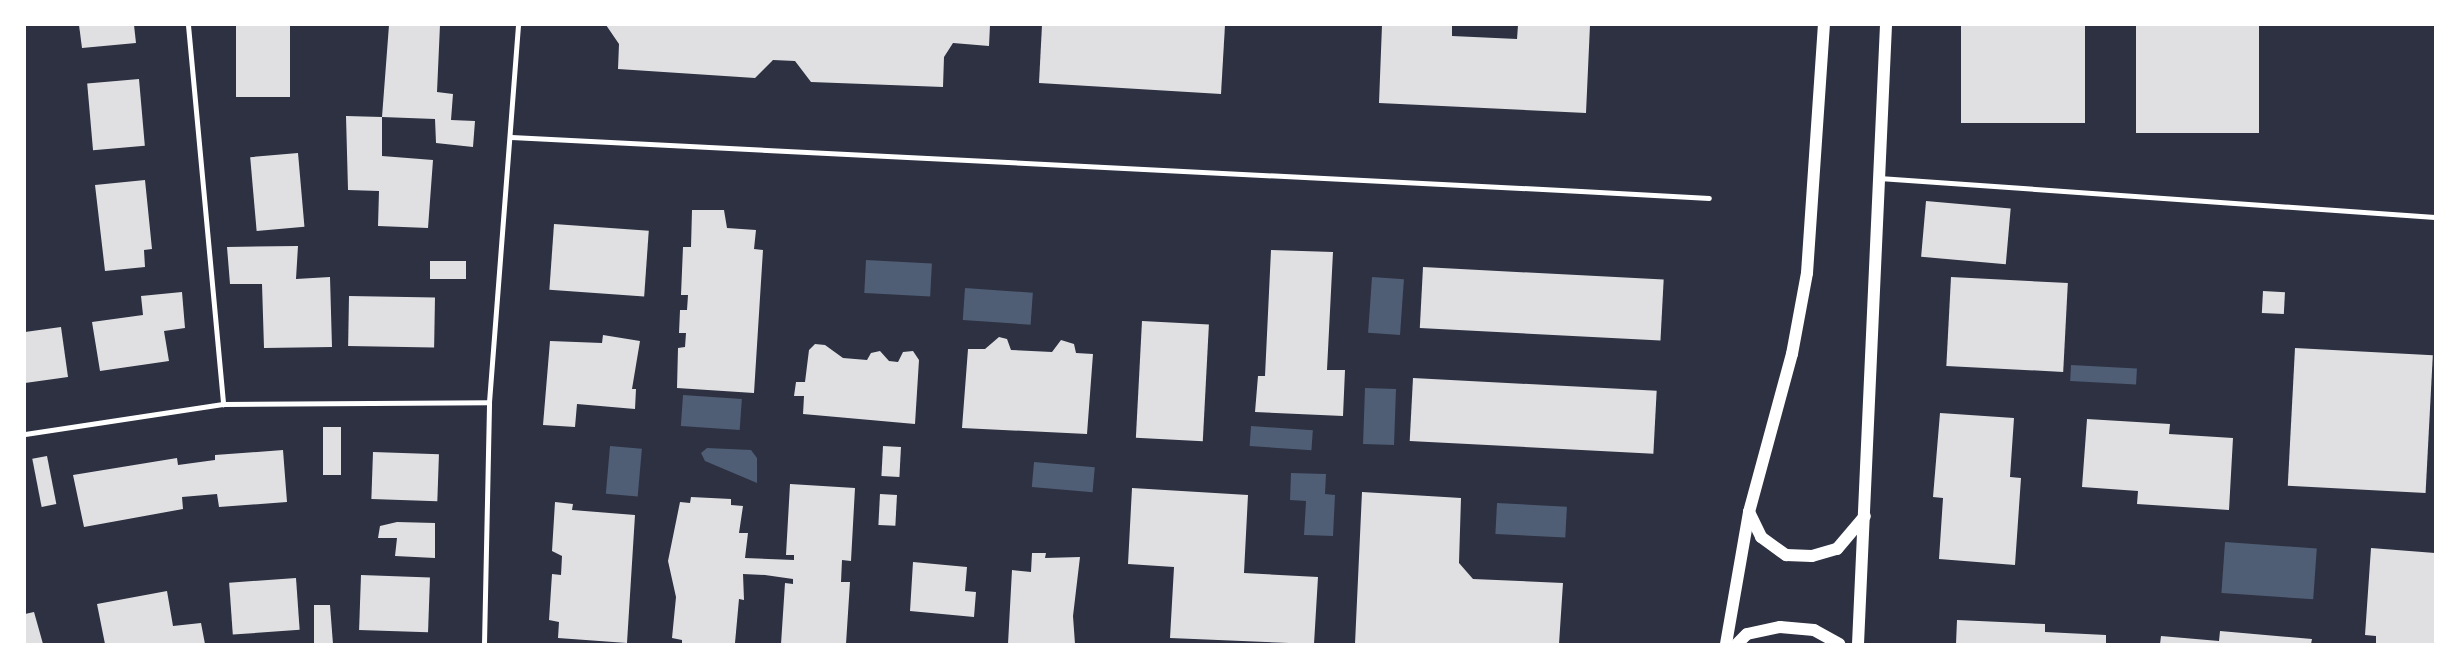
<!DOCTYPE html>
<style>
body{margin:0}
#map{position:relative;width:2460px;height:669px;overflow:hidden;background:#2d3142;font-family:"Sofia Sans Condensed",sans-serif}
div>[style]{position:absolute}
.water>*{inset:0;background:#4f5d75;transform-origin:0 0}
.building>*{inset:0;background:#e0e0e3;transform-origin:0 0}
.pedestrian>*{height:4.5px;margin:-2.25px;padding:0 2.25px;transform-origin:2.25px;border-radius:2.25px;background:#fff}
.minor>*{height:5px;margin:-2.5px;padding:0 2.5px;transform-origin:2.5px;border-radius:2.5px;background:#fff}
.primary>*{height:12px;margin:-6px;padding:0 6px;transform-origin:6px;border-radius:6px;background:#fff}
span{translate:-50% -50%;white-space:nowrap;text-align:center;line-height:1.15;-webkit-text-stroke:4px #fff;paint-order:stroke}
.frame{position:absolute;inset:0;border:26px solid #fff;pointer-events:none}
</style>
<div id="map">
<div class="water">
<div style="left:866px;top:260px;width:66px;height:33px;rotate:3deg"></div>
<div style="left:1372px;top:277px;width:32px;height:56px;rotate:4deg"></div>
<div style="left:965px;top:288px;width:68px;height:32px;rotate:4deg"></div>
<div style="left:2071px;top:365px;width:66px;height:16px;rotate:3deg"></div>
<div style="left:1365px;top:388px;width:31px;height:56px;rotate:2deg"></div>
<div style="left:683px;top:395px;width:59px;height:31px;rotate:4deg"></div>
<div style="left:1251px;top:426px;width:62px;height:20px;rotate:4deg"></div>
<div style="left:610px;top:446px;width:32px;height:48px;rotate:5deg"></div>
<div style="clip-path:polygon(707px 448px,751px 450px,757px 458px,757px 483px,705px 461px,701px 453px)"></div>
<div style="left:1034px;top:462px;width:61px;height:25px;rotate:5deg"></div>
<div style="clip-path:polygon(1291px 473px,1326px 474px,1325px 494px,1335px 495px,1333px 536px,1304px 535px,1306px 501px,1290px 500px)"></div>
<div style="left:1497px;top:503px;width:70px;height:31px;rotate:3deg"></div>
<div style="left:2225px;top:542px;width:92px;height:51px;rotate:4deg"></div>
</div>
<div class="building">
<div style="clip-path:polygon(79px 25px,134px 25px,136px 43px,82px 48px)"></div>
<div style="left:236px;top:25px;width:54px;height:72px"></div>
<div style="clip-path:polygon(389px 25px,440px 25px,437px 92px,453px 94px,451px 120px,475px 121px,473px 147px,436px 143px,435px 119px,382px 117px)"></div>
<div style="clip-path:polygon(606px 25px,990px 25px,989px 46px,953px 43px,944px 57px,943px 87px,811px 82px,795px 61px,773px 60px,755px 78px,618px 69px,619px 44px)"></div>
<div style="clip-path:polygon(1042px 25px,1225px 25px,1221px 94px,1039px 83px)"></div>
<div style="clip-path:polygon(1382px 25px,1452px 25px,1452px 36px,1517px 39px,1518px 25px,1590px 25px,1586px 113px,1379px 103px)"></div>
<div style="left:1961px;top:25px;width:124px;height:98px"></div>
<div style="left:2136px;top:25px;width:123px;height:108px"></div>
<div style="left:139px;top:79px;width:67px;height:52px;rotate:85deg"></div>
<div style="clip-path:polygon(346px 116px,382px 117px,382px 156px,433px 160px,428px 228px,378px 226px,379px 191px,348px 190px)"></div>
<div style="left:298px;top:153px;width:74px;height:48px;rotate:85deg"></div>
<div style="clip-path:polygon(145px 180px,152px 249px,144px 250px,145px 267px,105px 271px,95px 185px)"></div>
<div style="left:1926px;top:201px;width:85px;height:56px;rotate:5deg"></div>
<div style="clip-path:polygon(692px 210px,724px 210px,727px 228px,756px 230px,754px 249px,763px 250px,754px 393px,677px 388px,678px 348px,685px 347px,686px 333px,679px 333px,680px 310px,687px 310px,688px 295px,681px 295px,683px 247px,691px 247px)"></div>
<div style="left:554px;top:224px;width:95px;height:66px;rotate:4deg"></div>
<div style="clip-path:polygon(298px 246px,296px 279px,330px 277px,332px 347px,264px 348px,262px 284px,230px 284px,227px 247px)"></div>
<div style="clip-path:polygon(1271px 250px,1333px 252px,1327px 370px,1345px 370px,1343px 416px,1255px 412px,1258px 376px,1265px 376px)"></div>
<div style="left:430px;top:261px;width:36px;height:18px"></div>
<div style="left:1423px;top:267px;width:241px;height:61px;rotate:3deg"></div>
<div style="left:1951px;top:277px;width:117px;height:89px;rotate:3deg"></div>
<div style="left:2263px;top:291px;width:22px;height:22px;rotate:3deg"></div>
<div style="clip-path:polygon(182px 292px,185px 328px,164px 331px,169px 361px,100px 371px,92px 322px,143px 315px,141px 296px)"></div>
<div style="left:349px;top:296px;width:86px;height:50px;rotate:1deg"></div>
<div style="left:1142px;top:321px;width:67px;height:117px;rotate:3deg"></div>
<div style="clip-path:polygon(61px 327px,68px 377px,25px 383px,25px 332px)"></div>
<div style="clip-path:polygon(603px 335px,640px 341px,632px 389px,636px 389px,635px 409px,577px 404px,575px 427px,543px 425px,550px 341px,602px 343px)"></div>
<div style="clip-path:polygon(999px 337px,1007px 339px,1011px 350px,1052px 352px,1061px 340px,1074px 344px,1076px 353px,1093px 354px,1087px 434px,962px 428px,968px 349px,985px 349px)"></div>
<div style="clip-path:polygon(815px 344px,825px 345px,843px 358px,867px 360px,871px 353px,880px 351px,889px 361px,898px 362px,903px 352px,913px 351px,919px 360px,915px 424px,803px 414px,804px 396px,794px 396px,796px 382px,805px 382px,809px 350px)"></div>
<div style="left:2295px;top:348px;width:138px;height:138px;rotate:3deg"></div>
<div style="left:1413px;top:378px;width:244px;height:63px;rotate:3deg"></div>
<div style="clip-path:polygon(1940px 413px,2014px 418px,2010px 477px,2021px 478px,2015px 565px,1939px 559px,1943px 498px,1933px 497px)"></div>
<div style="clip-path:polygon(2087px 419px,2170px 424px,2169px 434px,2233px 438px,2229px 510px,2137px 504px,2138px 491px,2082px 487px)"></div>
<div style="left:323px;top:427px;width:18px;height:48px"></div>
<div style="left:883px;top:446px;width:18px;height:30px;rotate:3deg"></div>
<div style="clip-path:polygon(283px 450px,287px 502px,219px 507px,217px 494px,182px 497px,183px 509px,84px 527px,73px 475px,177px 458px,178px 465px,215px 460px,215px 455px)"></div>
<div style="left:373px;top:452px;width:66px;height:47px;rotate:2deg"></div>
<div style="left:47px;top:456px;width:49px;height:15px;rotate:79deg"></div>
<div style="clip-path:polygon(790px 484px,855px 488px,851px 561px,842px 560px,841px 582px,850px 582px,846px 644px,781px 644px,785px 583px,793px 584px,793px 579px,765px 575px,743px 574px,744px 600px,739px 599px,735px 643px,682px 644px,682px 640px,672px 638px,676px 597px,668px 561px,680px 502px,690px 503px,691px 497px,731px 499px,731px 505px,743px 506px,739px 533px,748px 533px,745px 558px,794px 560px,794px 555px,786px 555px)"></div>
<div style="clip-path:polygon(1132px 488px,1248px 495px,1244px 573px,1318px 577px,1314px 644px,1170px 638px,1174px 567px,1128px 564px)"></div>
<div style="clip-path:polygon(1362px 492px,1461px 498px,1459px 563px,1473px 579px,1563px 583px,1559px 644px,1355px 644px)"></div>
<div style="left:880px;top:494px;width:17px;height:31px;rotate:3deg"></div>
<div style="clip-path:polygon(555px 502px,573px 504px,572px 510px,635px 515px,627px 643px,558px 638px,559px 622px,549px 620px,552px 574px,561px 575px,562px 556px,552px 551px)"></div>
<div style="clip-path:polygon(397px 522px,435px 523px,435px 558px,395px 556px,397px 538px,378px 538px,380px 526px)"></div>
<div style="clip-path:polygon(2371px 548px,2435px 553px,2435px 644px,2376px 644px,2376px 636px,2365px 635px)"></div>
<div style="clip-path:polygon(1032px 553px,1046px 553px,1045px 558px,1080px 557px,1073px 616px,1075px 644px,1008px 644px,1012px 570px,1031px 572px)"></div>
<div style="clip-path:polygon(913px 562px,967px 567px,965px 591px,976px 592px,974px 617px,910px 611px)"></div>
<div style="left:361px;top:575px;width:69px;height:55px;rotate:2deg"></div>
<div style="left:296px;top:578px;width:52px;height:67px;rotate:86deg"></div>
<div style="clip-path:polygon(167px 591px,173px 626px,201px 623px,205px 644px,105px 644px,97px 604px)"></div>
<div style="clip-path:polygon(314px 605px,330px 605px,333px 644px,314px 644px)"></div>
<div style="clip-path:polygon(34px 612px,43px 644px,25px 644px,25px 614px)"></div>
<div style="clip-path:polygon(1957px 620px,2045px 624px,2045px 632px,2106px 635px,2106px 644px,1956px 644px)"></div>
<div style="clip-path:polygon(2220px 631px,2312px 639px,2311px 644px,2160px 644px,2161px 636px,2219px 641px)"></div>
</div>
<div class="pedestrian">
<div style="left:1581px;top:191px;width:128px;rotate:3.1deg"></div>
</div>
<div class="minor">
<div style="left:188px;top:25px;width:381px;rotate:84.7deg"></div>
<div style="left:511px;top:137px;width:1071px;rotate:2.89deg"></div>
<div style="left:1879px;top:178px;width:557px;rotate:4.01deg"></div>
<div style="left:25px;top:434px;width:200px;rotate:-8.6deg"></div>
<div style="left:223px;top:404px;width:266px;rotate:-0.4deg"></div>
<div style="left:484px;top:644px;width:242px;rotate:-88.8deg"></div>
<div style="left:489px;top:402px;width:378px;rotate:-85.6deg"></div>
</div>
<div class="primary">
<div style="left:1749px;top:512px;width:28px;rotate:64deg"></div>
<div style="left:1761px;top:537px;width:31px;rotate:36deg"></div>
<div style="left:1786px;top:555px;width:26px;rotate:2deg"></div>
<div style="left:1812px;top:556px;width:26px;rotate:-16deg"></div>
<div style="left:1837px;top:549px;width:43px;rotate:-49.7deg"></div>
<div style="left:1726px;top:644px;width:134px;rotate:-80.1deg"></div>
<div style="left:1749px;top:512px;width:164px;rotate:-74.8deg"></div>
<div style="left:1792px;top:354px;width:82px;rotate:-79.5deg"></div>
<div style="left:1807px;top:273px;width:249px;rotate:-86.1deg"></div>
<div style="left:1737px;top:644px;width:14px;rotate:-45deg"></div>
<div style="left:1747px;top:634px;width:34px;rotate:-12deg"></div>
<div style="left:1780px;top:627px;width:34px;rotate:5deg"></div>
<div style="left:1814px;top:630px;width:29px;rotate:29deg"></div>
<div style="left:1858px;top:644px;width:620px;rotate:-87.41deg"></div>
</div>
<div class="frame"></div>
</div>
